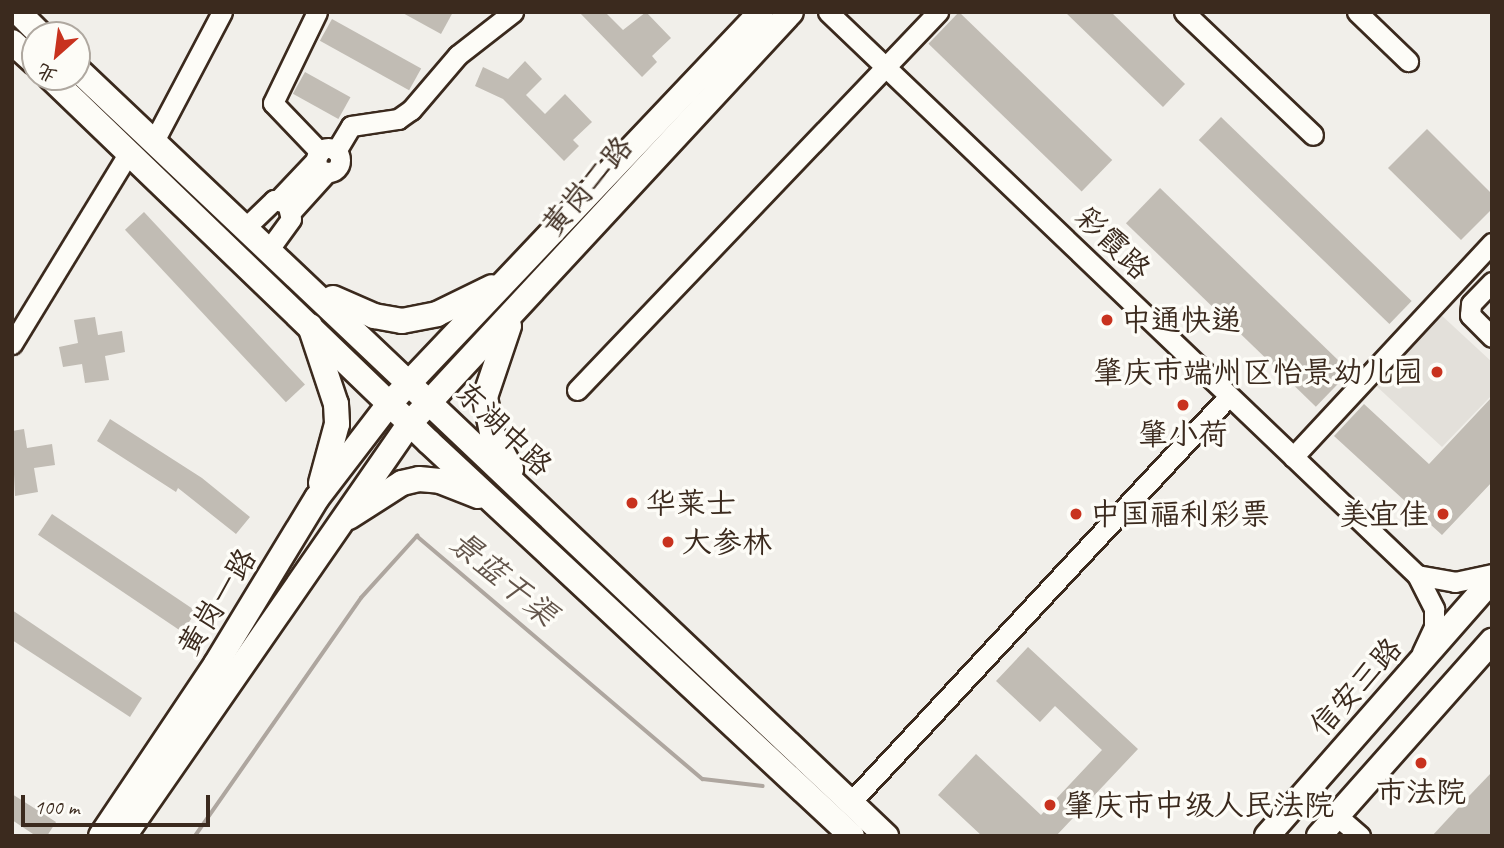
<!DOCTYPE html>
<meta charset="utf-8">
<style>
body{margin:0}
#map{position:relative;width:1504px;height:848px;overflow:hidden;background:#f1efea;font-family:Caveat,"LXGW WenKai TC",sans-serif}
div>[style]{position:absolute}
.built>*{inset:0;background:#e3e0da}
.stream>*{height:3.5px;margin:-1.75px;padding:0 1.75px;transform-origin:1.75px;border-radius:1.75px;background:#aea69f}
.building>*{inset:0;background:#c1bcb4;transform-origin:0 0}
.roads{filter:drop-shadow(2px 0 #3b2a1e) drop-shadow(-2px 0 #3b2a1e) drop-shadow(0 2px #3b2a1e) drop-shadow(0 -2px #3b2a1e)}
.minor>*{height:19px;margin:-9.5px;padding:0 9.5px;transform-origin:9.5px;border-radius:9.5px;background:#fdfcf7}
.minor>.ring{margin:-9.5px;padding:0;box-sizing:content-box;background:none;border:19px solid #fdfcf7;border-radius:50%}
.major>*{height:24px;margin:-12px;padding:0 12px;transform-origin:12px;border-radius:12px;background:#fdfcf7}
.dots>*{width:19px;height:19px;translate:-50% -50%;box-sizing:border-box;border:4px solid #fdfcf7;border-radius:50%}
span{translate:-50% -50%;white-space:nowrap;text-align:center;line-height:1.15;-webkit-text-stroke:7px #fdfcf7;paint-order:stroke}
.street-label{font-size:30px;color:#3b2a1e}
.poi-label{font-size:30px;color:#3b2a1e}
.left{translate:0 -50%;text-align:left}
.right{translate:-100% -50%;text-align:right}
.water-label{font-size:32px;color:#63554b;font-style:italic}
.frame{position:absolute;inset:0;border:14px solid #3b2a1e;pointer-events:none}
.north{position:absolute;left:21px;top:21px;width:70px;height:70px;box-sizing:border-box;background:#fdfcf7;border:2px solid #afa8a0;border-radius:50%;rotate:208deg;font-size:19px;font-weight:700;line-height:28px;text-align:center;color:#3b2a1e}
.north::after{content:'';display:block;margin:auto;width:24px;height:32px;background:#c8321e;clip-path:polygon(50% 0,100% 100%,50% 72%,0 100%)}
.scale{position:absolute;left:21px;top:795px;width:189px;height:32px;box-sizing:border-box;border:4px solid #3b2a1e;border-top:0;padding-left:9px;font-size:21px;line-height:24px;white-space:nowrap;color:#3b2a1e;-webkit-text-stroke:5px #fdfcf7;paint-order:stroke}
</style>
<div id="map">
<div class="built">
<div style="clip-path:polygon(1439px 313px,1492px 362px,1492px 395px,1442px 447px,1373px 383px)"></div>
</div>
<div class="stream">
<div style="left:195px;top:836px;width:290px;rotate:-55.1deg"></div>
<div style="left:361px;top:598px;width:84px;rotate:-47.9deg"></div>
<div style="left:417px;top:536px;width:375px;rotate:40.4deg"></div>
<div style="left:703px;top:779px;width:60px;rotate:6.7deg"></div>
</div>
<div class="building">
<div style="clip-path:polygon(401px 12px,453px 12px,441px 34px)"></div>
<div style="clip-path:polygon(579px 12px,605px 12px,623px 30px,646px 12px,671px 38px,652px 56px,657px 62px,642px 77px)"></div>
<div style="left:959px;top:12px;width:213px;height:44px;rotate:44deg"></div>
<div style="clip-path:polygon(1065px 12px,1111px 12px,1185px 84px,1163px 107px)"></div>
<div style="left:332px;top:19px;width:102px;height:25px;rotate:29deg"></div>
<div style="clip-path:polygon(525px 61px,542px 79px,526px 95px,545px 114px,565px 94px,592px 122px,573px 140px,579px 146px,564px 161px,503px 99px,475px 86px,483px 67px,508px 79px)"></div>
<div style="left:305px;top:72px;width:52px;height:25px;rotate:29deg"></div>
<div style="left:1221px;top:117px;width:265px;height:32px;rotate:44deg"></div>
<div style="clip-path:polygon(1427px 129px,1492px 194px,1492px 209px,1461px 240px,1388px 168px)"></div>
<div style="left:1160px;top:188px;width:264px;height:49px;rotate:44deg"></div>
<div style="left:144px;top:212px;width:236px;height:26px;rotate:47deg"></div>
<div style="clip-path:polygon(95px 317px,98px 335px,122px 331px,125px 352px,105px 356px,109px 380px,85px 383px,82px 364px,63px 367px,59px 347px,78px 343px,74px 320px)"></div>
<div style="clip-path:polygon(1492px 397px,1492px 482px,1442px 535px,1334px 436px,1364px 404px,1429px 464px)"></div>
<div style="clip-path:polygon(110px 419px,202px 478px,250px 517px,236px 534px,178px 488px,176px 492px,97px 441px)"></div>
<div style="clip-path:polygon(24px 429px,27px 448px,52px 444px,55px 465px,34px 468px,38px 492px,15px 496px,12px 431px)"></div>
<div style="left:52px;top:514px;width:174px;height:25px;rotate:34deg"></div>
<div style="clip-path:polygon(12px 610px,142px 698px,130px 717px,12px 640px)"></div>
<div style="clip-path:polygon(1028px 647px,1138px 749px,1056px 836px,982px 836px,938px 795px,976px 754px,1041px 815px,1102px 750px,1055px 706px,1040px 722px,996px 681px)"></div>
<div style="clip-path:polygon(1492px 772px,1492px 836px,1432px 836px,1469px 796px)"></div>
<div style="clip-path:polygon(12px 794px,56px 822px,47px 836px,36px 836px,12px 820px)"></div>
</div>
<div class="roads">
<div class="minor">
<div style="left:317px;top:12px;width:101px;rotate:115.8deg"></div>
<div style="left:273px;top:103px;width:68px;rotate:46.2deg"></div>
<div style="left:828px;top:12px;width:815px;rotate:43.71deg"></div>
<div style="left:1417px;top:575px;width:38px;rotate:63deg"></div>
<div style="left:1434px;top:609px;width:18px;rotate:90deg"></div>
<div style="left:1434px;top:627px;width:29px;rotate:115deg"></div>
<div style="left:1184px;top:12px;width:178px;rotate:43.6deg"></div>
<div style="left:1357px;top:12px;width:71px;rotate:43.9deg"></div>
<div style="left:154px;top:141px;width:146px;rotate:-62.2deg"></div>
<div class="ring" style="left:316px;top:148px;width:5px;height:5px"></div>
<div style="left:336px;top:151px;width:29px;rotate:-59deg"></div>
<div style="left:351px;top:126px;width:48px;rotate:-8.5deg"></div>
<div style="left:398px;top:119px;width:16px;rotate:-35deg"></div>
<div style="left:411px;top:110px;width:72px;rotate:-49.5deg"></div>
<div style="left:458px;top:55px;width:70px;rotate:-38deg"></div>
<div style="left:279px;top:199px;width:55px;rotate:-46.5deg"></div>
<div style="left:291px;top:212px;width:54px;rotate:-48deg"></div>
<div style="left:245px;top:228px;width:40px;rotate:-44deg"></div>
<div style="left:274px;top:200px;width:13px;rotate:13deg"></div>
<div style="left:287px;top:203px;width:16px;rotate:76deg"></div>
<div style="left:291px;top:219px;width:37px;rotate:126deg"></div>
<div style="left:1492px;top:282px;width:30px;rotate:134deg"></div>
<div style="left:1471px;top:304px;width:11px;rotate:95deg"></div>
<div style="left:1470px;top:315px;width:31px;rotate:45deg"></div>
<div style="left:12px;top:344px;width:225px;rotate:-58.6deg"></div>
<div style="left:577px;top:390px;width:523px;rotate:-46.32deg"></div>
<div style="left:1293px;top:457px;width:292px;rotate:-47.1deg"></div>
<div style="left:1417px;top:575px;width:39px;rotate:10deg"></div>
<div style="left:1455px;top:582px;width:38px;rotate:-12deg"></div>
<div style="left:850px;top:803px;width:556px;rotate:-47.04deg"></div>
<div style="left:1336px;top:815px;width:32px;rotate:41deg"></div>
</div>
<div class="major">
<div style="left:18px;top:12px;width:33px;rotate:45deg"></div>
<div style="left:12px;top:42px;width:31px;rotate:42deg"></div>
<div style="left:77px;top:69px;width:1115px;rotate:43.47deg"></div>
<div style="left:50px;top:77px;width:526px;rotate:43.92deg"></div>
<div style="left:429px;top:442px;width:578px;rotate:42.97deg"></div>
<div style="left:333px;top:298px;width:45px;rotate:23.7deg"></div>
<div style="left:374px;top:316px;width:28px;rotate:10deg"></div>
<div style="left:402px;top:321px;width:36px;rotate:-11deg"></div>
<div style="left:437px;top:314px;width:61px;rotate:-26.1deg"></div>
<div style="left:310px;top:326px;width:82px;rotate:71.6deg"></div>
<div style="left:336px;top:404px;width:20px;rotate:87deg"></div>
<div style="left:337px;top:424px;width:61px;rotate:105.2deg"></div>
<div style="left:509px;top:326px;width:75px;rotate:108.7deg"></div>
<div style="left:485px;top:397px;width:37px;rotate:79deg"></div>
<div style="left:492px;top:433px;width:41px;rotate:62.2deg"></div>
<div style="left:349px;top:517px;width:63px;rotate:-32.7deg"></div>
<div style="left:402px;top:483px;width:17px;rotate:-13deg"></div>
<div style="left:419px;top:479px;width:21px;rotate:5deg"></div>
<div style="left:440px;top:481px;width:41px;rotate:21.5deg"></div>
<div style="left:101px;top:836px;width:207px;rotate:-56.2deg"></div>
<div style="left:216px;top:664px;width:194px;rotate:-58.7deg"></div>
<div style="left:317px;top:498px;width:120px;rotate:-52.5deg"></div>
<div style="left:390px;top:403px;width:539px;rotate:-46.5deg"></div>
<div style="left:124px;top:836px;width:502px;rotate:-55.3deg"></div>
<div style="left:410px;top:423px;width:560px;rotate:-47.17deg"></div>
<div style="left:1267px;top:836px;width:341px;rotate:-48.7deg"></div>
<div style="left:1319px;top:836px;width:261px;rotate:-48.4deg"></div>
</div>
</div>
<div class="dots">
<div style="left:1107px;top:320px;background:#c8321e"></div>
<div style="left:1437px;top:372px;background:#c8321e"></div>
<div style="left:1183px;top:405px;background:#c8321e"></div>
<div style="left:632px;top:503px;background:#c8321e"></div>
<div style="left:1076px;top:514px;background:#c8321e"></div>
<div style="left:1443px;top:514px;background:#c8321e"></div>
<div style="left:668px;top:542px;background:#c8321e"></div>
<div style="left:1421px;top:763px;background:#c8321e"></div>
<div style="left:1050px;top:805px;background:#c8321e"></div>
</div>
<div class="street-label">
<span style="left:587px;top:186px;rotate:-49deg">黄岗二路</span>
<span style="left:1113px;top:243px;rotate:44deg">彩霞路</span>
<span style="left:504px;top:429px;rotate:44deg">东湖中路</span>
<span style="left:217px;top:602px;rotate:-58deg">黄岗一路</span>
<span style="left:1356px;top:687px;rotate:-48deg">信安三路</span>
</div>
<div class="poi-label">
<span class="left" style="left:1121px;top:320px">中通快递</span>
<span class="right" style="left:1423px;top:372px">肇庆市端州区怡景幼儿园</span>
<span style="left:1183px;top:434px">肇小荷</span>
<span class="left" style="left:646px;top:503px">华莱士</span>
<span class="left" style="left:1090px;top:514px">中国福利彩票</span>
<span class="right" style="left:1429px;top:514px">美宜佳</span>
<span class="left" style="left:682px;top:542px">大参林</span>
<span style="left:1421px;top:792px">市法院</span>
<span class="left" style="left:1064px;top:805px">肇庆市中级人民法院</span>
</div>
<div class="water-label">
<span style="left:503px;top:579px;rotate:40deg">景蓝干渠</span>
</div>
<div class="frame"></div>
<div class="north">北</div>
<div class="scale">100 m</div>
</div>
